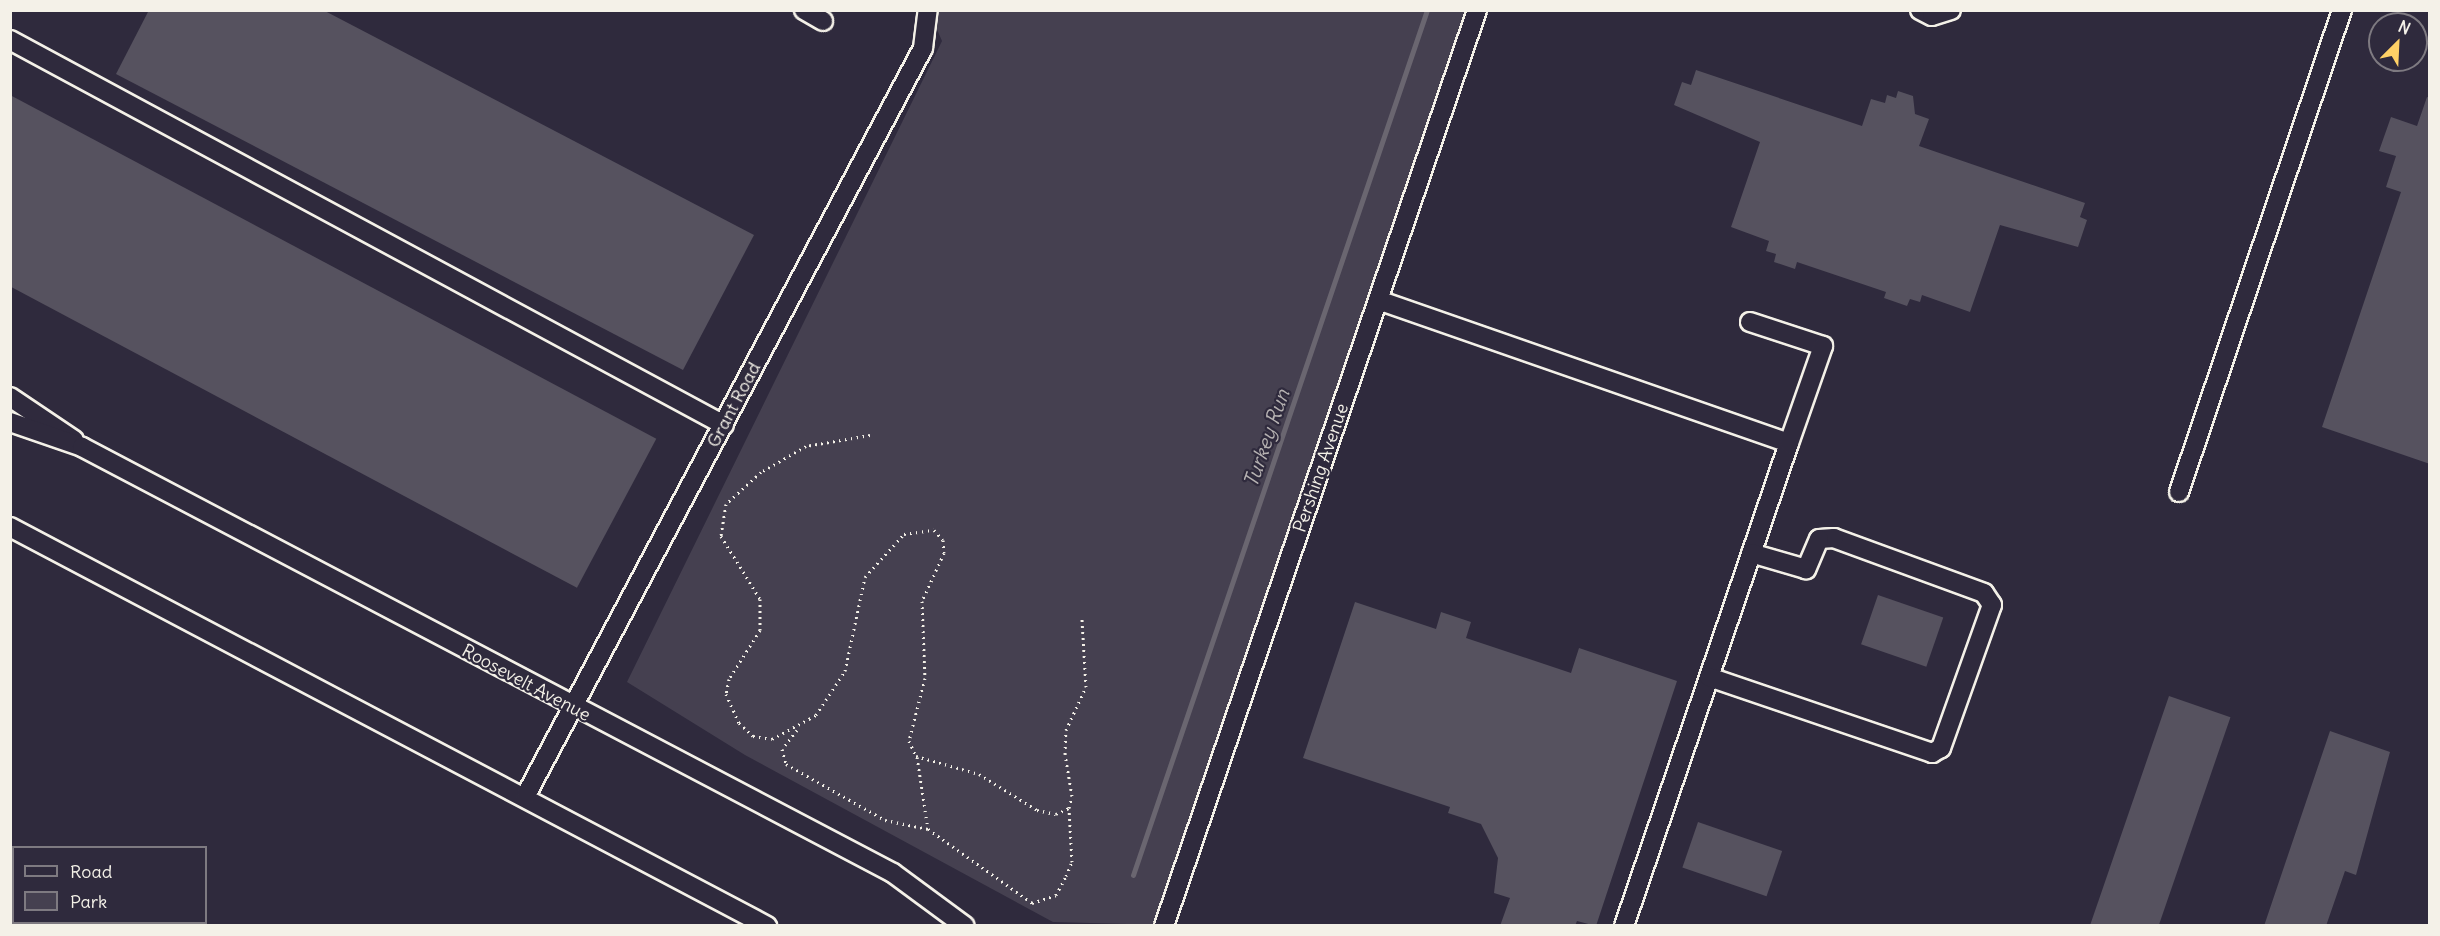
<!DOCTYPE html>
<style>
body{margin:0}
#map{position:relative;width:2440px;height:936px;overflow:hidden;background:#2f2a3d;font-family:Delius,sans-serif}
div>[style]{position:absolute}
.green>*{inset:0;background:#454050}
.stream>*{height:5px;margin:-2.5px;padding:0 2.5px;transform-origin:2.5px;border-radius:2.5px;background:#6a6670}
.building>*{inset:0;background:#56525f;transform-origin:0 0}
.path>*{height:3px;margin-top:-1.5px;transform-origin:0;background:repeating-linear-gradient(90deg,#f4f1e8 0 1.5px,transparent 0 6px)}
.roads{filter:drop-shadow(2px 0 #f4f1e8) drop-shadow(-2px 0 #f4f1e8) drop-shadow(0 2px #f4f1e8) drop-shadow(0 -2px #f4f1e8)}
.minor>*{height:18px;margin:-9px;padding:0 9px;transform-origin:9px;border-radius:9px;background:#2f2a3d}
span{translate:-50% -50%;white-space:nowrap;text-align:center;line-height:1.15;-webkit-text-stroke:4.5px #2f2a3d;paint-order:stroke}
.street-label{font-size:18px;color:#f4f1e8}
.water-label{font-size:20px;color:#b6b2b2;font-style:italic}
.frame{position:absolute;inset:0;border:12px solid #f4f1e8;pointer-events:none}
.legend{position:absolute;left:12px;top:846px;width:195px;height:78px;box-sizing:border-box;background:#2f2a3d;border:2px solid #7e7a81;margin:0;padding:8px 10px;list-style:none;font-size:18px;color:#f4f1e8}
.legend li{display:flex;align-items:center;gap:12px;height:30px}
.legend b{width:30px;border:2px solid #7e7a81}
.north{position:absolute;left:2368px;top:12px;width:60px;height:60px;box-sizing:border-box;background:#2f2a3d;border:2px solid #7e7a81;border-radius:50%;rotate:24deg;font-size:16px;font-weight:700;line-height:24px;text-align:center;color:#f4f1e8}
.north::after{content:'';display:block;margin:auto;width:21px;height:27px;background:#ffd166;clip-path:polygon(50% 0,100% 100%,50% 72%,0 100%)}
</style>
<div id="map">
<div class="green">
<div style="clip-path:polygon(929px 11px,1477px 11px,1164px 925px,1053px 922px,745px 755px,627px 682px,942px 41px)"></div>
</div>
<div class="stream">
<div style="left:1133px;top:875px;width:914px;rotate:-71.23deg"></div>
</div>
<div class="building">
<div style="clip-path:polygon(149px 10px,323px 10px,754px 235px,683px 370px,116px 74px)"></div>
<div style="clip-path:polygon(1696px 70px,1862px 126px,1871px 99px,1885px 103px,1887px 95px,1896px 98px,1898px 91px,1913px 96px,1915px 114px,1929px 119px,1919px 146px,2085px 203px,2080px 217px,2087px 220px,2078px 247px,2000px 225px,1970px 312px,1922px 295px,1920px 302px,1910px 299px,1907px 306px,1884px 298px,1886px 292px,1797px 262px,1795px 269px,1774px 262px,1776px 254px,1766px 251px,1769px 241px,1731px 227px,1760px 142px,1674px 105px,1682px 82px,1691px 85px)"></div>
<div style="left:10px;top:95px;width:732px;height:169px;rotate:28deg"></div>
<div style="clip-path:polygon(2427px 97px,2430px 98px,2430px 464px,2322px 427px,2401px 192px,2386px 187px,2396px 156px,2379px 151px,2391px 117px,2417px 126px)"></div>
<div style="left:1878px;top:595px;width:69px;height:52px;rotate:19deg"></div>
<div style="clip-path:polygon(1355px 602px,1436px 629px,1441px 612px,1471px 622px,1466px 638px,1571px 673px,1579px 648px,1677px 681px,1596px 926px,1577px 921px,1575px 926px,1500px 926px,1510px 898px,1494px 893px,1498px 858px,1481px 824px,1448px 813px,1450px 807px,1303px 758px)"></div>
<div style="left:2169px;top:696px;width:65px;height:243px;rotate:19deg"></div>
<div style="clip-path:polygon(2330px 731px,2390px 752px,2356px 875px,2345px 871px,2326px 926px,2264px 926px)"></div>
<div style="left:1698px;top:822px;width:89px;height:48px;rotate:19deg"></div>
</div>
<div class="path">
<div style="left:870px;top:435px;width:65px;rotate:170.2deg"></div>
<div style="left:806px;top:446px;width:52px;rotate:150deg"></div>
<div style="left:761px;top:472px;width:47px;rotate:137.6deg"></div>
<div style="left:726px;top:504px;width:32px;rotate:99deg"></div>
<div style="left:721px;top:536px;width:74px;rotate:58.2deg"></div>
<div style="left:760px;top:599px;width:31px;rotate:90deg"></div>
<div style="left:760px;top:630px;width:58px;rotate:122.3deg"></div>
<div style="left:729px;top:679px;width:15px;rotate:101deg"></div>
<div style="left:726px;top:694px;width:32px;rotate:66deg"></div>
<div style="left:739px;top:723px;width:19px;rotate:43deg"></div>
<div style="left:753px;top:736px;width:19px;rotate:9deg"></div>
<div style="left:772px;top:739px;width:50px;rotate:-28.6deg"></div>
<div style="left:816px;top:715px;width:53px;rotate:-56.6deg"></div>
<div style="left:845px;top:671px;width:96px;rotate:-78deg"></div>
<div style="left:865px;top:577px;width:58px;rotate:-47.8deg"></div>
<div style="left:904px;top:534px;width:30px;rotate:-8deg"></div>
<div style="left:934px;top:530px;width:13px;rotate:48deg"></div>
<div style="left:943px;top:540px;width:13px;rotate:86deg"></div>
<div style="left:944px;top:553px;width:53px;rotate:114.6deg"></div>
<div style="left:922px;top:601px;width:77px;rotate:87.8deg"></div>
<div style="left:925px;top:678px;width:65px;rotate:104.3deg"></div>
<div style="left:909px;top:741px;width:17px;rotate:65deg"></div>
<div style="left:916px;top:756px;width:66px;rotate:15.9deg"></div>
<div style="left:979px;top:774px;width:68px;rotate:31.8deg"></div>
<div style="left:1037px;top:810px;width:19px;rotate:12deg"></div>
<div style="left:1056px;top:814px;width:14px;rotate:-25deg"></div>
<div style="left:1069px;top:808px;width:12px;rotate:-76deg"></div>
<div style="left:1072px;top:796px;width:43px;rotate:-99.5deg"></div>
<div style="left:1065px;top:754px;width:24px;rotate:-88deg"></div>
<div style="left:1066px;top:730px;width:47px;rotate:-65.1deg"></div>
<div style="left:1086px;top:687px;width:68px;rotate:-93.4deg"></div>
<div style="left:797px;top:730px;width:24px;rotate:128deg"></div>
<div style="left:782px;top:749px;width:16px;rotate:75deg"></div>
<div style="left:786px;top:764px;width:114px;rotate:29.5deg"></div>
<div style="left:885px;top:820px;width:44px;rotate:11.8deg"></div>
<div style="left:917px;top:757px;width:73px;rotate:81.3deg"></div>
<div style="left:928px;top:829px;width:128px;rotate:35.4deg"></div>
<div style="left:1032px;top:903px;width:25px;rotate:-18deg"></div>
<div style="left:1056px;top:895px;width:21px;rotate:-62deg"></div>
<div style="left:1066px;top:876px;width:15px;rotate:-67deg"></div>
<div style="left:1072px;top:862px;width:54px;rotate:-93.2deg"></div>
</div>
<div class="roads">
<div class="minor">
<div style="left:804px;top:10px;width:22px;rotate:30deg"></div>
<div style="left:1920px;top:10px;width:13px;rotate:27deg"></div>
<div style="left:1932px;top:16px;width:20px;rotate:-18deg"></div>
<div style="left:10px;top:40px;width:811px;rotate:28.33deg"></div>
<div style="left:1378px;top:300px;width:435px;rotate:19.2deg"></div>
<div style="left:1789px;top:443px;width:510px;rotate:108.86deg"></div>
<div style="left:1750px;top:322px;width:77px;rotate:18.2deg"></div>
<div style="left:1823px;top:346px;width:103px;rotate:109.3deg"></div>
<div style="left:10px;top:397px;width:77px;rotate:33.9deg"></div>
<div style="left:10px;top:422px;width:76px;rotate:19.1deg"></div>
<div style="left:82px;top:447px;width:916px;rotate:27.71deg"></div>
<div style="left:893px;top:873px;width:89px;rotate:36.4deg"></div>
<div style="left:2179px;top:492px;width:509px;rotate:-71.32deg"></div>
<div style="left:10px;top:527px;width:856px;rotate:27.79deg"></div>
<div style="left:1709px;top:677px;width:236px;rotate:18.8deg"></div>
<div style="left:1932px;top:753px;width:10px;rotate:-29deg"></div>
<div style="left:1941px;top:748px;width:152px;rotate:-70.4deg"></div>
<div style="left:1992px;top:605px;width:14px;rotate:-124deg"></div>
<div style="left:1984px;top:593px;width:160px;rotate:-159.9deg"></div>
<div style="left:1834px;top:538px;width:15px;rotate:176deg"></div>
<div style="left:1819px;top:539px;width:33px;rotate:113deg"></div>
<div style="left:1806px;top:569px;width:57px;rotate:-163.8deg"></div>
<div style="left:526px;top:795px;width:846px;rotate:-62.01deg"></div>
<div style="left:923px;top:48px;width:38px;rotate:-83deg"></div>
<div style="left:1164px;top:926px;width:968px;rotate:-71.13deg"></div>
</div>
</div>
<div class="street-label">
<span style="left:734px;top:405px;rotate:-62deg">Grant Road</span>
<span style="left:1321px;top:468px;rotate:-71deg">Pershing Avenue</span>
<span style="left:526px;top:683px;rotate:28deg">Roosevelt Avenue</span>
</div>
<div class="water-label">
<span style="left:1266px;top:438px;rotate:-71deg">Turkey Run</span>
</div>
<div class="frame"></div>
<ul class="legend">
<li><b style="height:8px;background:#2f2a3d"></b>Road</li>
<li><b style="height:16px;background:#454050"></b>Park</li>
</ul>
<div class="north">N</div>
</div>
